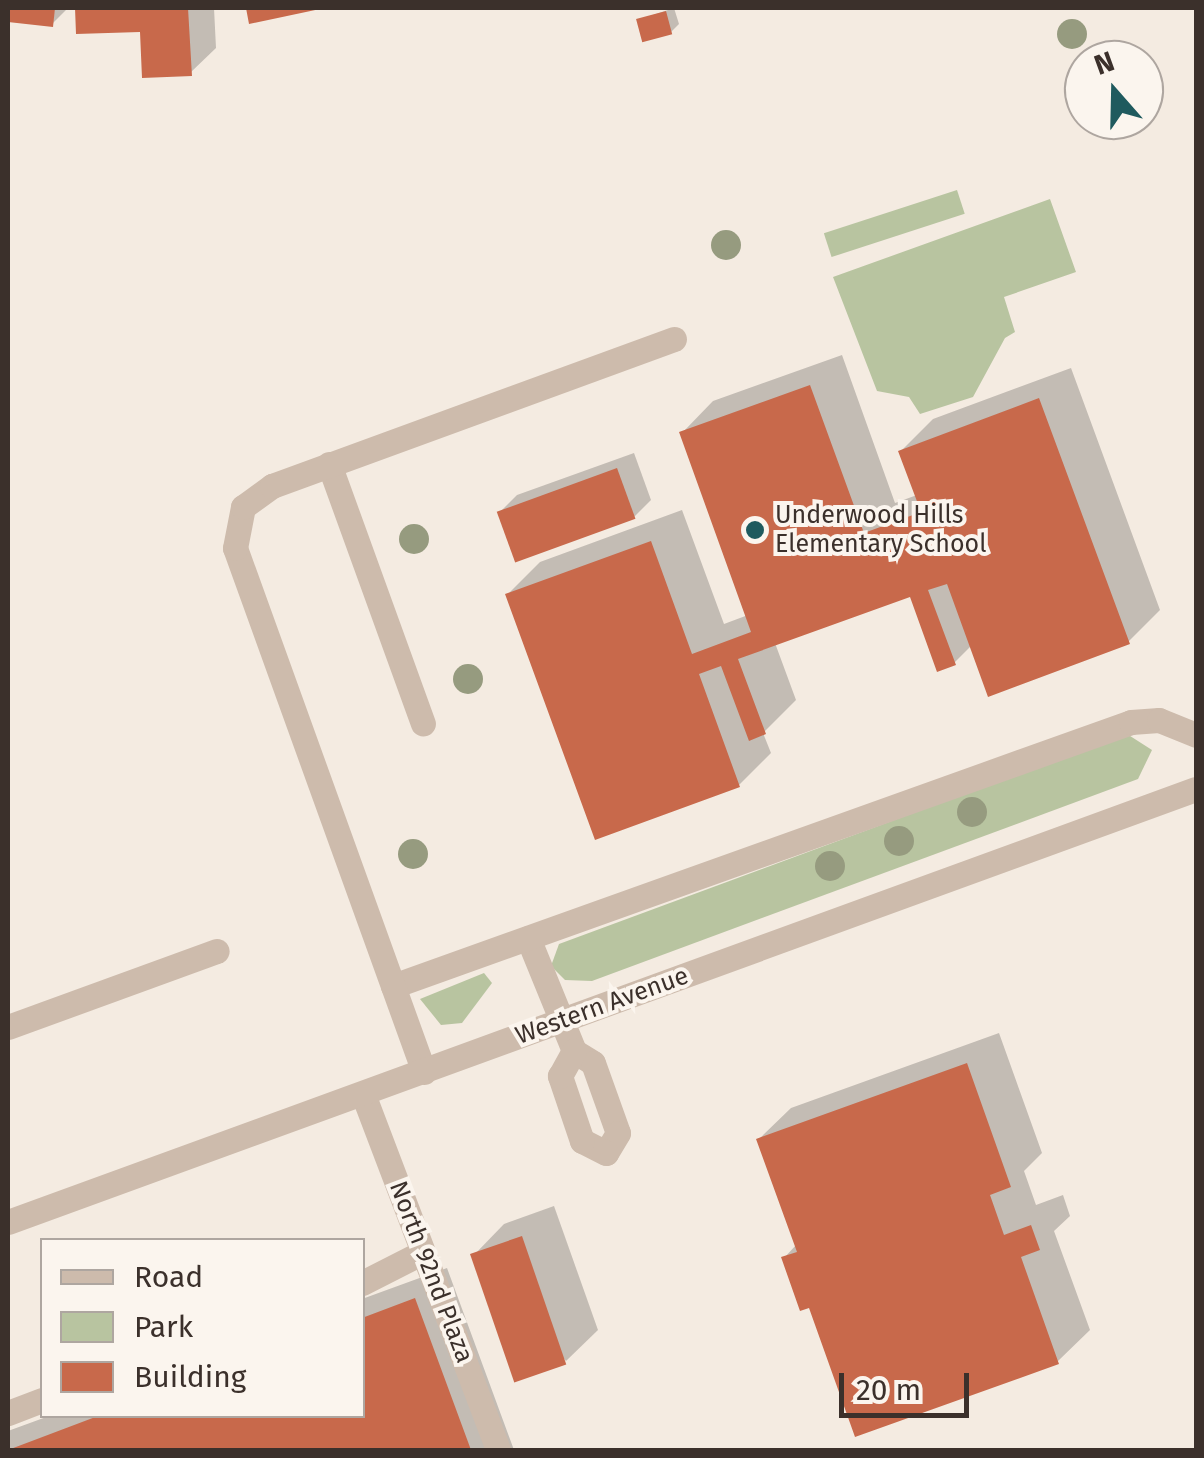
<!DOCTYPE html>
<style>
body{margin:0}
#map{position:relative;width:1204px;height:1458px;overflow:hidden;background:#f4ebe1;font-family:"Fira Sans",sans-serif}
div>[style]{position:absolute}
.green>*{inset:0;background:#b8c4a0;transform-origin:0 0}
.shadow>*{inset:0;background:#0003}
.building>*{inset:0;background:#c8694b;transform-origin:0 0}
.service>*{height:25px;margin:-12.5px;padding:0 12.5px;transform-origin:12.5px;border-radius:12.5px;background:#cdbbac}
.minor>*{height:25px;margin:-12.5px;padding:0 12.5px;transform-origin:12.5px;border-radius:12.5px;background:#cdbbac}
.tertiary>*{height:25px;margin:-12.5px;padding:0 12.5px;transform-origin:12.5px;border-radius:12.5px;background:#cdbbac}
.trees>*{width:30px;height:30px;margin:-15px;border-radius:50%;background:#969b7f}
.dots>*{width:28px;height:28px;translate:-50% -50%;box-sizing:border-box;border:5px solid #fbf5ee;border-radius:50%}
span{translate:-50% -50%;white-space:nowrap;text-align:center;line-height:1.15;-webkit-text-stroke:8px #fbf5ee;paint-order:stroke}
.poi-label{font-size:25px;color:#3b302b}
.left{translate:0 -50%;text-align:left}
.street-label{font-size:25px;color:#3b302b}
.frame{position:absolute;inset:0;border:10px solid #3b302b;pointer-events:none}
.legend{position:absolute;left:40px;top:1238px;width:325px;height:180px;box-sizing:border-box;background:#fbf5ee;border:2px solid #aea6a0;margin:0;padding:12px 18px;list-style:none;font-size:30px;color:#3b302b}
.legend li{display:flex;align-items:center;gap:20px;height:50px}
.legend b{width:50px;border:2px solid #aea6a0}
.north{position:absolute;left:1064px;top:40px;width:100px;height:100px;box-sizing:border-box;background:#fbf5ee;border:2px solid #aea6a0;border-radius:50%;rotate:340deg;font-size:28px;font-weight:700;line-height:40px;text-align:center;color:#3b302b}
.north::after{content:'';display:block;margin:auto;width:35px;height:45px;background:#1f5a5e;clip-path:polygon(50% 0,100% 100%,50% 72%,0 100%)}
.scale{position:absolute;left:839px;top:1373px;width:130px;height:45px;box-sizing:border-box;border:5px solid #3b302b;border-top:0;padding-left:12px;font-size:30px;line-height:35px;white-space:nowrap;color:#3b302b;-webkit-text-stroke:8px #fbf5ee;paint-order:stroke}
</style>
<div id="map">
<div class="green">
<div style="left:957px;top:190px;width:25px;height:140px;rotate:72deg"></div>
<div style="clip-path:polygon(1050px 199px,1076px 272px,1004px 297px,1015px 332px,1005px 338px,973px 397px,920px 414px,909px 397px,877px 391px,833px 277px)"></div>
<div style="clip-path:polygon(1127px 734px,1152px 750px,1138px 779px,592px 981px,565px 980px,551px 966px,559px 944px)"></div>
<div style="clip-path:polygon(484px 973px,492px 983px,462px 1023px,441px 1025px,420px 999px)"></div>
</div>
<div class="shadow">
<div style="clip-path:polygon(8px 8px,68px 8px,52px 24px,8px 20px)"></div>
<div style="clip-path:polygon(78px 8px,214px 8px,216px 48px,190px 73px,142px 29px,78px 32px)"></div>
<div style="clip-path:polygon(674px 8px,679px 24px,671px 32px,638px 20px)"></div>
<div style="clip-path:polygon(842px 355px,895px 503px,917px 495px,901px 451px,933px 419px,1071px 368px,1160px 610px,1128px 642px,972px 645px,954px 663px,912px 594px,775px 643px,796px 700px,763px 733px,771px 753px,739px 785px,508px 594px,540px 562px,682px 510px,724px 624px,748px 615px,682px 433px,713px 401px)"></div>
<div style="clip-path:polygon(634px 453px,651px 500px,634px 517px,500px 512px,517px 495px)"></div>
<div style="clip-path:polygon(999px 1033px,1042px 1153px,1024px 1171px,1036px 1205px,1063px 1195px,1070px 1216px,1054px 1231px,1090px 1330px,1058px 1361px,810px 1305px,784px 1258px,797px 1244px,759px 1139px,791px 1108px)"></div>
<div style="clip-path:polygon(554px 1206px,598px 1330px,566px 1361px,473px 1256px,504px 1224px)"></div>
<div style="clip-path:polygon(447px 1268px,514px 1450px,8px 1450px,8px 1431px,49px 1416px,362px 1416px,362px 1299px)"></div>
</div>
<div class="building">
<div style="clip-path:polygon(8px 8px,55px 8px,53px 27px,8px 22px)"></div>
<div style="clip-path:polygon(75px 8px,188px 8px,192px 76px,142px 78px,140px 32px,76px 34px)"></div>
<div style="clip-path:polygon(246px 8px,319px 8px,320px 9px,249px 24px)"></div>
<div style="left:666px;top:11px;width:24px;height:31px;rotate:75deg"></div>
<div style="clip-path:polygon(810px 385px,864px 533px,921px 512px,898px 451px,1039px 398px,1130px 644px,988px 697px,947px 584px,928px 590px,956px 665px,937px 672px,910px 597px,738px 659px,766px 734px,749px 741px,721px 666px,699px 674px,740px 787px,595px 840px,505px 594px,651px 541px,692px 654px,751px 632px,679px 432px)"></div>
<div style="left:617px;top:468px;width:54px;height:128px;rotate:70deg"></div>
<div style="clip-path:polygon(967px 1063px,1011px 1187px,990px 1195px,1004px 1235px,1031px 1225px,1040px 1250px,1021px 1257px,1059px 1364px,855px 1437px,809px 1308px,800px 1311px,781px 1257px,797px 1252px,756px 1139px)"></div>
<div style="left:522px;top:1236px;width:136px;height:55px;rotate:71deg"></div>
<div style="clip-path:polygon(415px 1298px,471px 1450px,8px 1450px,98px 1416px,362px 1416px,362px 1318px)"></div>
</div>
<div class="service">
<div style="left:329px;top:464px;width:276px;rotate:70.1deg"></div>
<div style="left:528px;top:938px;width:122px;rotate:67.8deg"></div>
<div style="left:393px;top:986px;width:784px;rotate:-19.68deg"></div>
<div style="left:1131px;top:722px;width:28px;rotate:-4deg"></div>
<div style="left:1159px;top:720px;width:40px;rotate:22deg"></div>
<div style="left:8px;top:1027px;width:222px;rotate:-20deg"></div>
<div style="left:574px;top:1051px;width:22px;rotate:32deg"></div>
<div style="left:593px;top:1063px;width:74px;rotate:70.3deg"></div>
<div style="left:618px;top:1133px;width:23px;rotate:121deg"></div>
<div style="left:606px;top:1153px;width:27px;rotate:-153deg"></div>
<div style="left:582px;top:1141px;width:69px;rotate:-108.7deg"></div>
<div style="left:560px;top:1076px;width:29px;rotate:-61deg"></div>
<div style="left:424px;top:1072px;width:557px;rotate:-109.83deg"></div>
<div style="left:235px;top:548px;width:42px;rotate:-79deg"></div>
<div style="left:243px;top:507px;width:36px;rotate:-36deg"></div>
<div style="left:272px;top:486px;width:428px;rotate:-20.1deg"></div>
</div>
<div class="minor">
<div style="left:363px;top:1094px;width:381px;rotate:69.2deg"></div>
<div style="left:362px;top:1283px;width:68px;rotate:-26.9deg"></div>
<div style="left:8px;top:1413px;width:36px;rotate:-21deg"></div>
</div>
<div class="tertiary">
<div style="left:8px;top:1222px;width:1264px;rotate:-20.03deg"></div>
</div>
<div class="trees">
<div style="left:1072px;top:34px"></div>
<div style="left:726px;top:245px"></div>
<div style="left:414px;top:539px"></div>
<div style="left:468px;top:679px"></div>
<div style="left:972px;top:812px"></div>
<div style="left:899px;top:841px"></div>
<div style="left:413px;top:854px"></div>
<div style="left:830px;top:866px"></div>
</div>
<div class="dots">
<div style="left:755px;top:530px;background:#1f5a5e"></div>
</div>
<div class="poi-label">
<span class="left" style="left:775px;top:530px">Underwood Hills<br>Elementary School</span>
</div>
<div class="street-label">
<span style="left:602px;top:1006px;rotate:-20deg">Western Avenue</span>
<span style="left:431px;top:1272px;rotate:69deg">North 92nd Plaza</span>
</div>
<div class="frame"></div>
<ul class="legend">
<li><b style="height:12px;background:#cdbbac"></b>Road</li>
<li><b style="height:28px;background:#b8c4a0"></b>Park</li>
<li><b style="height:28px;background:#c8694b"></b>Building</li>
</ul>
<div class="north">N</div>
<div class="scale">20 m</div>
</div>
